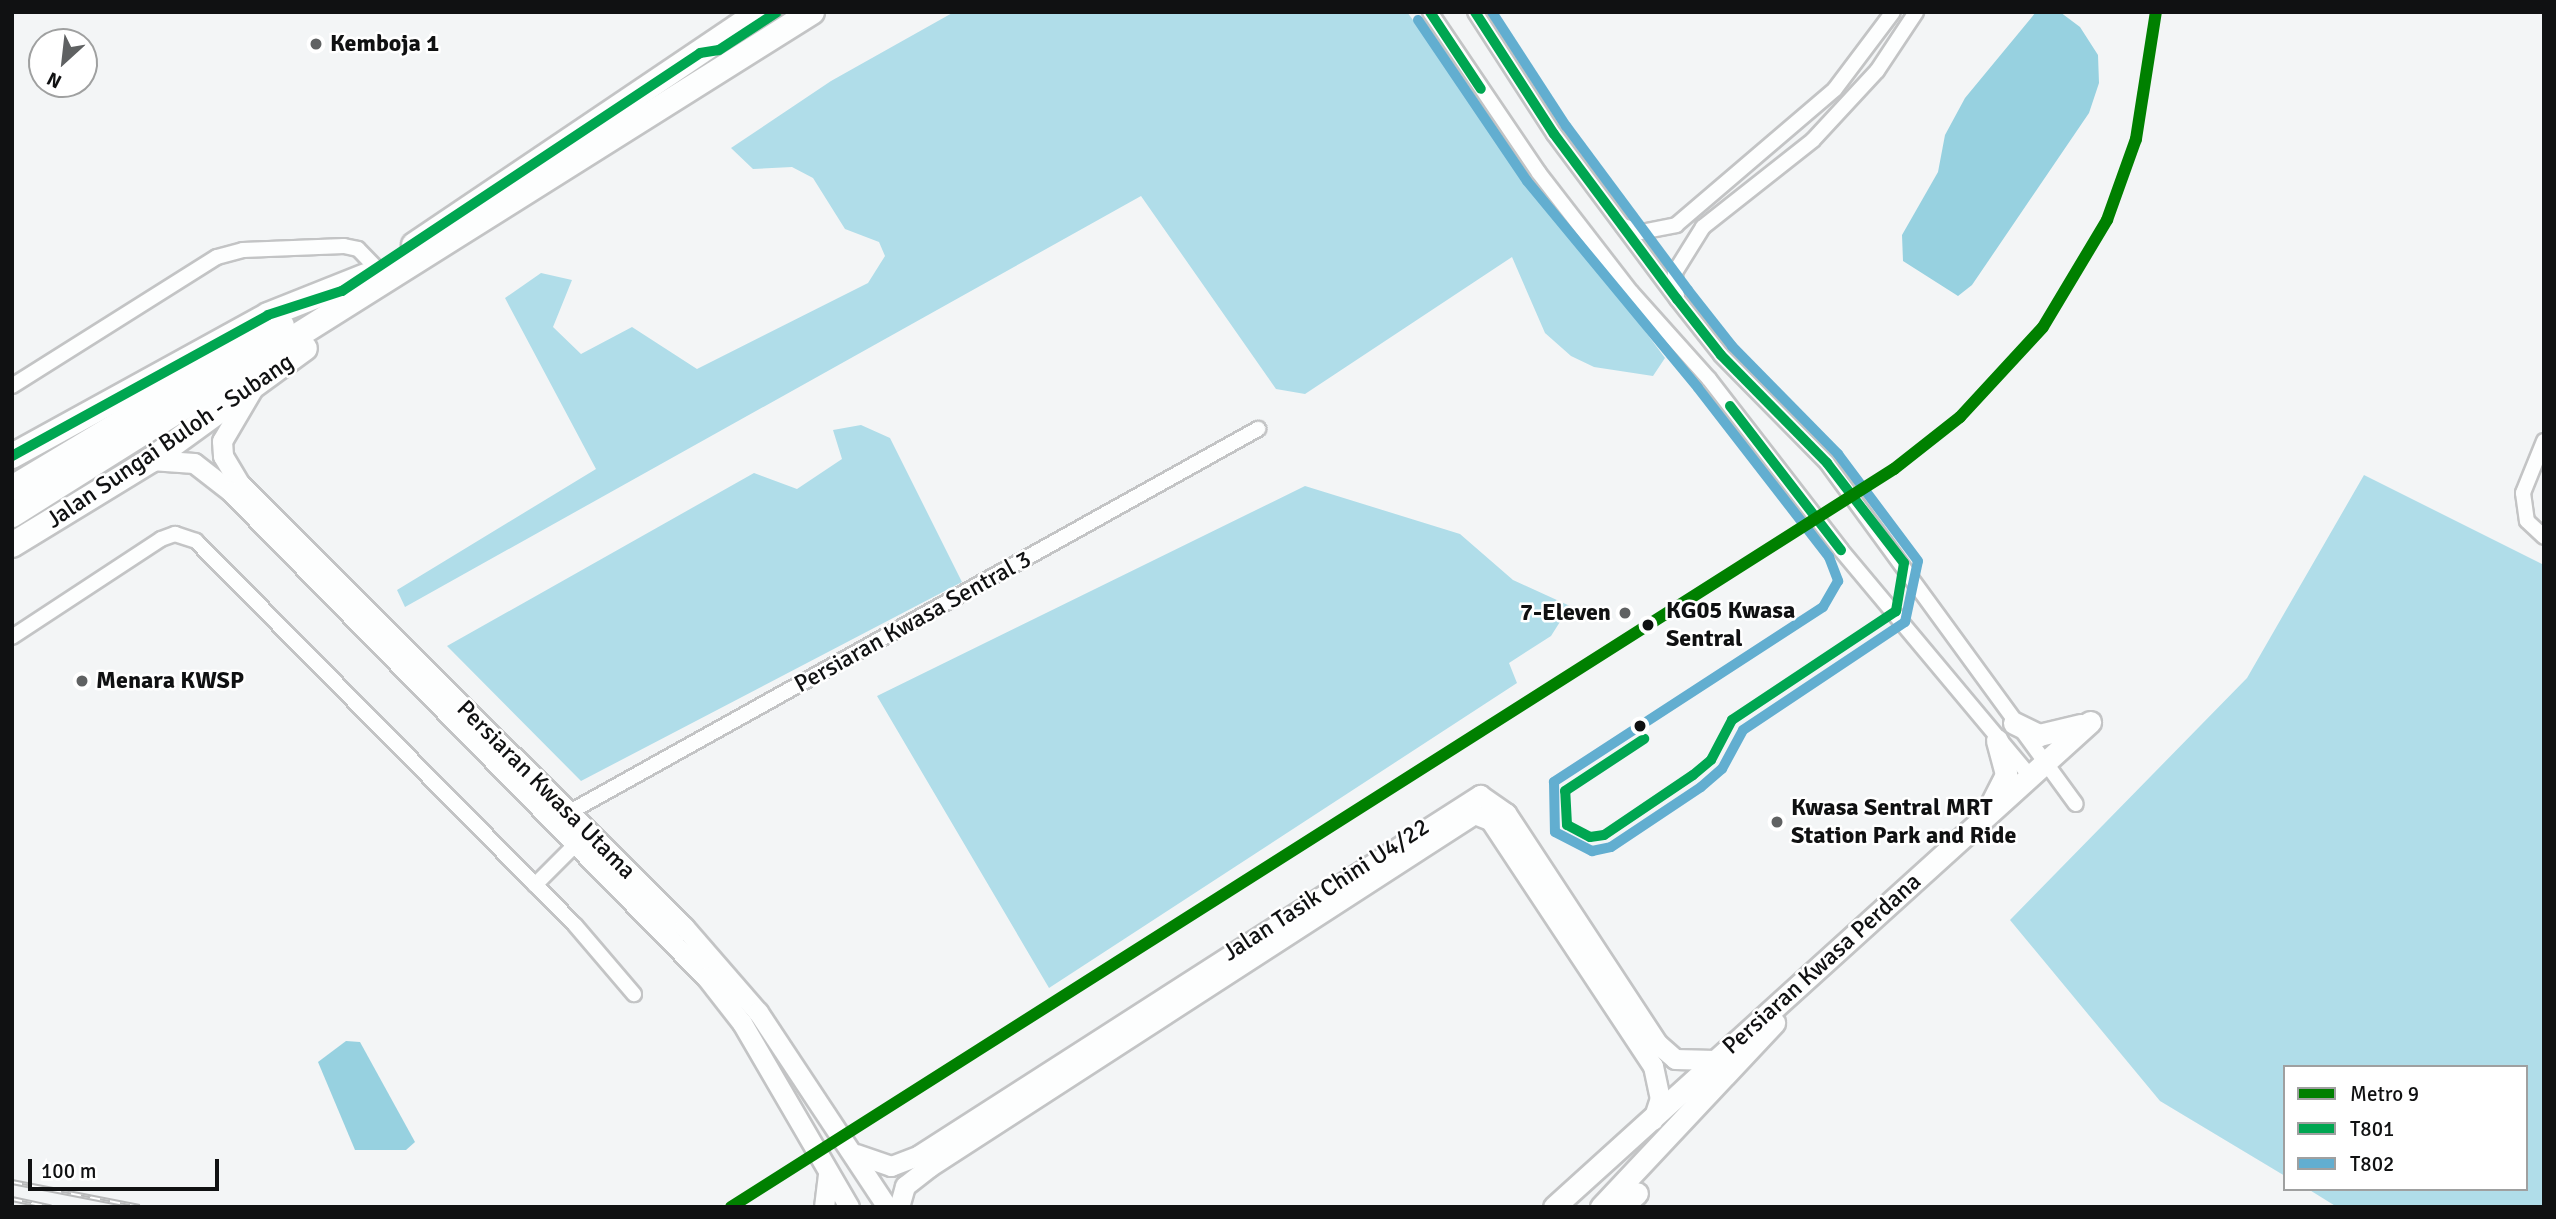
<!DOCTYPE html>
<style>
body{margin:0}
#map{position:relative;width:2556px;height:1219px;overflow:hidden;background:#f3f5f6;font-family:Signika,sans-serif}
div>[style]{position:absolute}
.forest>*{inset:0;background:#b0dde9}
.water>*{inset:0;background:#97d1e0}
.roads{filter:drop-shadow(2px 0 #c3c4c5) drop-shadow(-2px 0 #c3c4c5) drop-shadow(0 2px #c3c4c5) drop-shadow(0 -2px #c3c4c5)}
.minor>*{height:14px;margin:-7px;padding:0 7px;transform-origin:7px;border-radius:7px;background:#fdfefe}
.tertiary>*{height:19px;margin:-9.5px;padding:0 9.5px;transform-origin:9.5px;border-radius:9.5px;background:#fdfefe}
.secondary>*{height:21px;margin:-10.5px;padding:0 10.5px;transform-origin:10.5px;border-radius:10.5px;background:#fdfefe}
.trunk>*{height:24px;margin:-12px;padding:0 12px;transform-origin:12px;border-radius:12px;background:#fdfefe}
.rail>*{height:6px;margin-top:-3px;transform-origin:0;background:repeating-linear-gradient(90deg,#fff 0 10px,#b8b9ba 0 20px);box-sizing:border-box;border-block:2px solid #b8b9ba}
.bus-1>*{height:10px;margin:-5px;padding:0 5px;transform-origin:5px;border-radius:5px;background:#00a651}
.bus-2>*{height:10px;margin:-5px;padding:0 5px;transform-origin:5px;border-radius:5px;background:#62aed0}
.metro-1>*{height:12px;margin:-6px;padding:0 6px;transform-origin:6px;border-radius:6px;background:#008000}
.dots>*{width:19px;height:19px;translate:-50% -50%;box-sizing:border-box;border:4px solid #fff;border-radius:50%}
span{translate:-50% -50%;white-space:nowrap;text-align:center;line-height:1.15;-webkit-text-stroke:5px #fff;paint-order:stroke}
.poi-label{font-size:24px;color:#101112;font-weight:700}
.left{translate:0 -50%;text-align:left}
.right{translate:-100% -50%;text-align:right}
.street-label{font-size:24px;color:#101112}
.stop-label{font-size:24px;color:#101112;font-weight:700}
.frame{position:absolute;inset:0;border:14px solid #101112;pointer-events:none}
.legend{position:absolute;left:2283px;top:1065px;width:245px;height:126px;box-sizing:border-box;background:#fff;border:2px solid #9fa0a0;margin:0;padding:9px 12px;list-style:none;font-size:21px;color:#101112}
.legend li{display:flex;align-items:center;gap:14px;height:35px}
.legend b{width:35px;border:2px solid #9fa0a0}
.north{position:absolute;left:28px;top:28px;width:70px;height:70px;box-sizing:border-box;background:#fff;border:2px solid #9fa0a0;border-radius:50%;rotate:207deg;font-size:19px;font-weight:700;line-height:28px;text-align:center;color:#101112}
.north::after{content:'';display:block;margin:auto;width:24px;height:32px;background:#5f6162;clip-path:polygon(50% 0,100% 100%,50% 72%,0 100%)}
.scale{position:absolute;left:28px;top:1159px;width:191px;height:32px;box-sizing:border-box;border:4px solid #101112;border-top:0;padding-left:9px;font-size:21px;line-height:24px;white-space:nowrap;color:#101112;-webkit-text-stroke:5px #fff;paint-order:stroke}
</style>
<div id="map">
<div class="forest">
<div style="clip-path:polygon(954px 12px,1407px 12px,1665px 358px,1653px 376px,1594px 367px,1571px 356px,1545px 333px,1512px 257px,1305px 394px,1276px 389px,1141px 196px,405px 607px,397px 590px,596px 469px,505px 298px,541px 273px,572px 280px,553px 327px,581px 354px,632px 327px,697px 369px,868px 283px,885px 256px,879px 242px,845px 229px,813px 178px,792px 167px,753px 169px,731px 148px,831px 81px)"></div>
<div style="clip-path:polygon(861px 425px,890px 438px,962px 582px,581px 781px,447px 646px,754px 473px,797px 489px,842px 459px,833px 430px)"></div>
<div style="clip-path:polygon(2364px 475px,2544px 565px,2544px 1207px,2337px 1207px,2308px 1189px,2526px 1189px,2526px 1067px,2285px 1067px,2285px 1176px,2160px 1101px,2010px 920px,2247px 678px)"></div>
<div style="clip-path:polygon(1305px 486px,1460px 534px,1513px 580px,1570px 606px,1551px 636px,1509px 663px,1517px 683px,1049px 988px,877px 696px)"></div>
</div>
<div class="water">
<div style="clip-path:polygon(2036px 12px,2060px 12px,2080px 27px,2098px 55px,2099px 83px,2089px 113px,1972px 285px,1958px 296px,1903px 261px,1902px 235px,1938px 172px,1945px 135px,1965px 98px)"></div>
<div style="clip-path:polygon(346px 1041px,360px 1042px,415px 1142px,406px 1150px,355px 1150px,318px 1062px)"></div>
</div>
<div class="roads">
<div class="minor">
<div style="left:1430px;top:12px;width:194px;rotate:55.9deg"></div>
<div style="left:1539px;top:173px;width:150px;rotate:52.3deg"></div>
<div style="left:1631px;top:292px;width:117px;rotate:48.1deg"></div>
<div style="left:1709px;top:379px;width:216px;rotate:52.3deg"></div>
<div style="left:1841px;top:550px;width:295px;rotate:50.1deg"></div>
<div style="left:1475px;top:12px;width:145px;rotate:57.1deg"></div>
<div style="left:1554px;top:134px;width:206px;rotate:53.3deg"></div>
<div style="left:1677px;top:299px;width:71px;rotate:51.8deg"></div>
<div style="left:1721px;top:355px;width:151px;rotate:45.5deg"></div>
<div style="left:1827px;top:463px;width:422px;rotate:53.9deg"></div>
<div style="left:1623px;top:226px;width:19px;rotate:18deg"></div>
<div style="left:1641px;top:232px;width:36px;rotate:-11deg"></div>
<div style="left:1676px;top:225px;width:209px;rotate:-40.5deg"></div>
<div style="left:1835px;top:89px;width:96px;rotate:-53deg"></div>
<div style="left:1677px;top:297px;width:25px;rotate:-95deg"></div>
<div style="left:1675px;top:272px;width:53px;rotate:-58.1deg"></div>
<div style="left:1703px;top:227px;width:140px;rotate:-38.3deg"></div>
<div style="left:1813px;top:140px;width:94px;rotate:-47.2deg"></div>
<div style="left:1877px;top:71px;width:71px;rotate:-56.5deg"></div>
<div style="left:12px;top:386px;width:242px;rotate:-32.2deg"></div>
<div style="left:217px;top:257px;width:27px;rotate:-15deg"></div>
<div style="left:243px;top:250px;width:101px;rotate:-2.3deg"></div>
<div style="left:344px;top:246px;width:14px;rotate:12deg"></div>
<div style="left:358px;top:249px;width:28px;rotate:46deg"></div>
<div style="left:2544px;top:441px;width:56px;rotate:112deg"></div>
<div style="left:2523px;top:493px;width:28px;rotate:82deg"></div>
<div style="left:2527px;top:521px;width:23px;rotate:43deg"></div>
<div style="left:12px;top:637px;width:178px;rotate:-33.3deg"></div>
<div style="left:161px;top:539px;width:15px;rotate:-20deg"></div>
<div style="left:175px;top:534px;width:22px;rotate:18deg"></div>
<div style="left:196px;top:541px;width:540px;rotate:45.38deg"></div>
<div style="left:575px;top:925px;width:91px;rotate:49.5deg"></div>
<div style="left:568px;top:813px;width:790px;rotate:-29.1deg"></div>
<div style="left:535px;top:885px;width:65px;rotate:-45deg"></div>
</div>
<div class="tertiary">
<div style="left:252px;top:390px;width:59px;rotate:120.5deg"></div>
<div style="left:222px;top:441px;width:15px;rotate:86deg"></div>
<div style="left:223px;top:456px;width:31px;rotate:59deg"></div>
<div style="left:239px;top:483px;width:629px;rotate:44.94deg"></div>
<div style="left:684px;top:927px;width:113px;rotate:49deg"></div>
<div style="left:758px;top:1012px;width:234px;rotate:56.5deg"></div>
<div style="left:151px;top:460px;width:43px;rotate:4deg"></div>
<div style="left:194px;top:463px;width:46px;rotate:37.9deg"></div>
<div style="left:230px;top:491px;width:680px;rotate:45.6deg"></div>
<div style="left:706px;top:977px;width:58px;rotate:52deg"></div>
<div style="left:742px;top:1023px;width:213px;rotate:59.8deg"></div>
<div style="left:856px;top:1154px;width:37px;rotate:19deg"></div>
<div style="left:891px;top:1166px;width:30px;rotate:-21deg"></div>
<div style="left:919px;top:1155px;width:667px;rotate:-32.69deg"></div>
<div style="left:1480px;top:795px;width:32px;rotate:35deg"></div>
<div style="left:1506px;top:813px;width:277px;rotate:56.7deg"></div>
<div style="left:1658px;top:1044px;width:23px;rotate:41deg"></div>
<div style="left:1675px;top:1059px;width:40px;rotate:1.4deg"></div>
<div style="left:824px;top:1207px;width:34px;rotate:-83deg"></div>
<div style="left:899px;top:1207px;width:22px;rotate:-74deg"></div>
<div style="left:905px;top:1186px;width:31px;rotate:-38deg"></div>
<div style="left:929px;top:1167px;width:649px;rotate:-32.93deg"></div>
<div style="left:1474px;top:814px;width:17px;rotate:21deg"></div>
<div style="left:1490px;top:820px;width:295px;rotate:56.5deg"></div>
<div style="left:1653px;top:1066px;width:33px;rotate:78deg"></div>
<div style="left:1660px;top:1098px;width:23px;rotate:108deg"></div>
</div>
<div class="secondary">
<div style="left:2014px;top:723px;width:28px;rotate:26deg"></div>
<div style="left:2039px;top:735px;width:43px;rotate:-13.4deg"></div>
<div style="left:1990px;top:806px;width:36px;rotate:-63deg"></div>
<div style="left:2006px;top:774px;width:35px;rotate:-105deg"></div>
<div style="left:1554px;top:1207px;width:723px;rotate:-42.14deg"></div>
<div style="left:1601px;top:1207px;width:253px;rotate:-46.8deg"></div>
<div style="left:1621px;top:1207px;width:21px;rotate:-41deg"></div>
</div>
<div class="trunk">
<div style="left:414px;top:245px;width:417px;rotate:-34deg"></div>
<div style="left:12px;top:456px;width:292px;rotate:-28.8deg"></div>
<div style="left:268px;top:315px;width:105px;rotate:-21.7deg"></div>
<div style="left:12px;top:488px;width:315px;rotate:-31deg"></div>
<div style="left:12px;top:515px;width:945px;rotate:-32.16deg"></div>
<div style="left:12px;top:545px;width:163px;rotate:-31.4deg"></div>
<div style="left:151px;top:460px;width:190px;rotate:-36deg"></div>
</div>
</div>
<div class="rail">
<div style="left:12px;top:1182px;width:130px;rotate:11.1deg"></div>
<div style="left:12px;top:1199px;width:40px;rotate:12deg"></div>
</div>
<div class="bus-1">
<div style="left:1430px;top:12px;width:92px;rotate:56.5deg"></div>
<div style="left:1475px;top:12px;width:145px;rotate:57.1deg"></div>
<div style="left:1554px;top:134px;width:206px;rotate:53.3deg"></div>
<div style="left:1677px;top:299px;width:71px;rotate:51.8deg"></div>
<div style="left:1721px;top:355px;width:151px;rotate:45.5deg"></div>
<div style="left:1827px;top:463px;width:126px;rotate:52.4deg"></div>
<div style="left:1904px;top:563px;width:49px;rotate:99.5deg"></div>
<div style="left:1896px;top:611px;width:197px;rotate:146.4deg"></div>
<div style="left:1732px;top:720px;width:45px;rotate:117.7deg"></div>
<div style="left:1711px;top:760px;width:23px;rotate:140deg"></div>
<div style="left:1693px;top:775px;width:107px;rotate:146deg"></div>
<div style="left:1604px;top:835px;width:14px;rotate:172deg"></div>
<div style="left:1590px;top:837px;width:26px;rotate:-152deg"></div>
<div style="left:1567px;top:825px;width:34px;rotate:-93deg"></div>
<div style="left:1565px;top:791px;width:95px;rotate:-33.4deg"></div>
<div style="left:1730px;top:406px;width:182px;rotate:52.4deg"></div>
<div style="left:12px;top:456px;width:292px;rotate:-28.8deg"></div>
<div style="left:268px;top:315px;width:78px;rotate:-18deg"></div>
<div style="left:342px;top:291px;width:430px;rotate:-33.6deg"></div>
<div style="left:700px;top:53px;width:19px;rotate:-9deg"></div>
<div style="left:719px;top:50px;width:69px;rotate:-33.2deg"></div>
</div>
<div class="bus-2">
<div style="left:1418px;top:20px;width:194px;rotate:55.9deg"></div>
<div style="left:1527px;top:181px;width:268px;rotate:50.4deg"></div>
<div style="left:1698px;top:388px;width:214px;rotate:52.2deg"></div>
<div style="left:1829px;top:557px;width:26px;rotate:69deg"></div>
<div style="left:1838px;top:581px;width:30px;rotate:120deg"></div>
<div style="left:1823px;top:607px;width:321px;rotate:147deg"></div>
<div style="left:1554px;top:782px;width:50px;rotate:88.9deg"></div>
<div style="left:1555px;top:832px;width:42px;rotate:27.2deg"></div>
<div style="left:1592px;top:851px;width:19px;rotate:-12deg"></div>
<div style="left:1611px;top:847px;width:108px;rotate:-33.7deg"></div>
<div style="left:1701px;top:787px;width:28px;rotate:-41deg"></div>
<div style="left:1722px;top:769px;width:44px;rotate:-61.7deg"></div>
<div style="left:1743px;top:730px;width:195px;rotate:-33.7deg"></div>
<div style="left:1905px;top:622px;width:62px;rotate:-78deg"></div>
<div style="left:1918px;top:561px;width:134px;rotate:-126.8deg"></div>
<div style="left:1838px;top:454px;width:151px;rotate:-134.5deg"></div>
<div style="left:1732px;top:346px;width:71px;rotate:-128.2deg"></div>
<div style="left:1688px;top:290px;width:204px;rotate:-126.6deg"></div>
<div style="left:1566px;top:126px;width:136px;rotate:-123deg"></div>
</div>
<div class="metro-1">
<div style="left:731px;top:1207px;width:1377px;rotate:-32.4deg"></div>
<div style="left:1894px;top:469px;width:84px;rotate:-38.2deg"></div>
<div style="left:1960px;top:417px;width:122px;rotate:-47.3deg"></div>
<div style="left:2043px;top:327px;width:125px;rotate:-59.1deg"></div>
<div style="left:2107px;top:220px;width:86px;rotate:-70.3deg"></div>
<div style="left:2136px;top:139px;width:129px;rotate:-81.1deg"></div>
</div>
<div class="dots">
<div style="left:316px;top:44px;background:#5f6162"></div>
<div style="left:1625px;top:613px;background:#5f6162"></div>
<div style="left:1648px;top:625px;background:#101112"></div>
<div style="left:82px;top:681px;background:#5f6162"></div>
<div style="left:1640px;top:726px;background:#101112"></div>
<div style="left:1777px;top:822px;background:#5f6162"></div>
</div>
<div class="poi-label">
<span class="left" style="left:330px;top:44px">Kemboja 1</span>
<span class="right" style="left:1611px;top:613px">7-Eleven</span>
<span class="left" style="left:96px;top:681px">Menara KWSP</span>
<span class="left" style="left:1791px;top:822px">Kwasa Sentral MRT<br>Station Park and Ride</span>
</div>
<div class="street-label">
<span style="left:170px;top:441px;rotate:-34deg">Jalan Sungai Buloh - Subang</span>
<span style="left:913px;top:622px;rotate:-29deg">Persiaran Kwasa Sentral 3</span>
<span style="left:546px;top:790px;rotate:45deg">Persiaran Kwasa Utama</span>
<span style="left:1326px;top:890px;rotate:-33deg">Jalan Tasik Chini U4/22</span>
<span style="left:1822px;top:964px;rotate:-42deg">Persiaran Kwasa Perdana</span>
</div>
<div class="stop-label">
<span class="left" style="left:1666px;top:625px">KG05 Kwasa<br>Sentral</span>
</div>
<div class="frame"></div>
<ul class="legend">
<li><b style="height:9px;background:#008000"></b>Metro 9</li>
<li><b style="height:9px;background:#00a651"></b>T801</li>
<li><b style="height:9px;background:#62aed0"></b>T802</li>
</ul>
<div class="north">N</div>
<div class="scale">100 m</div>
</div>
